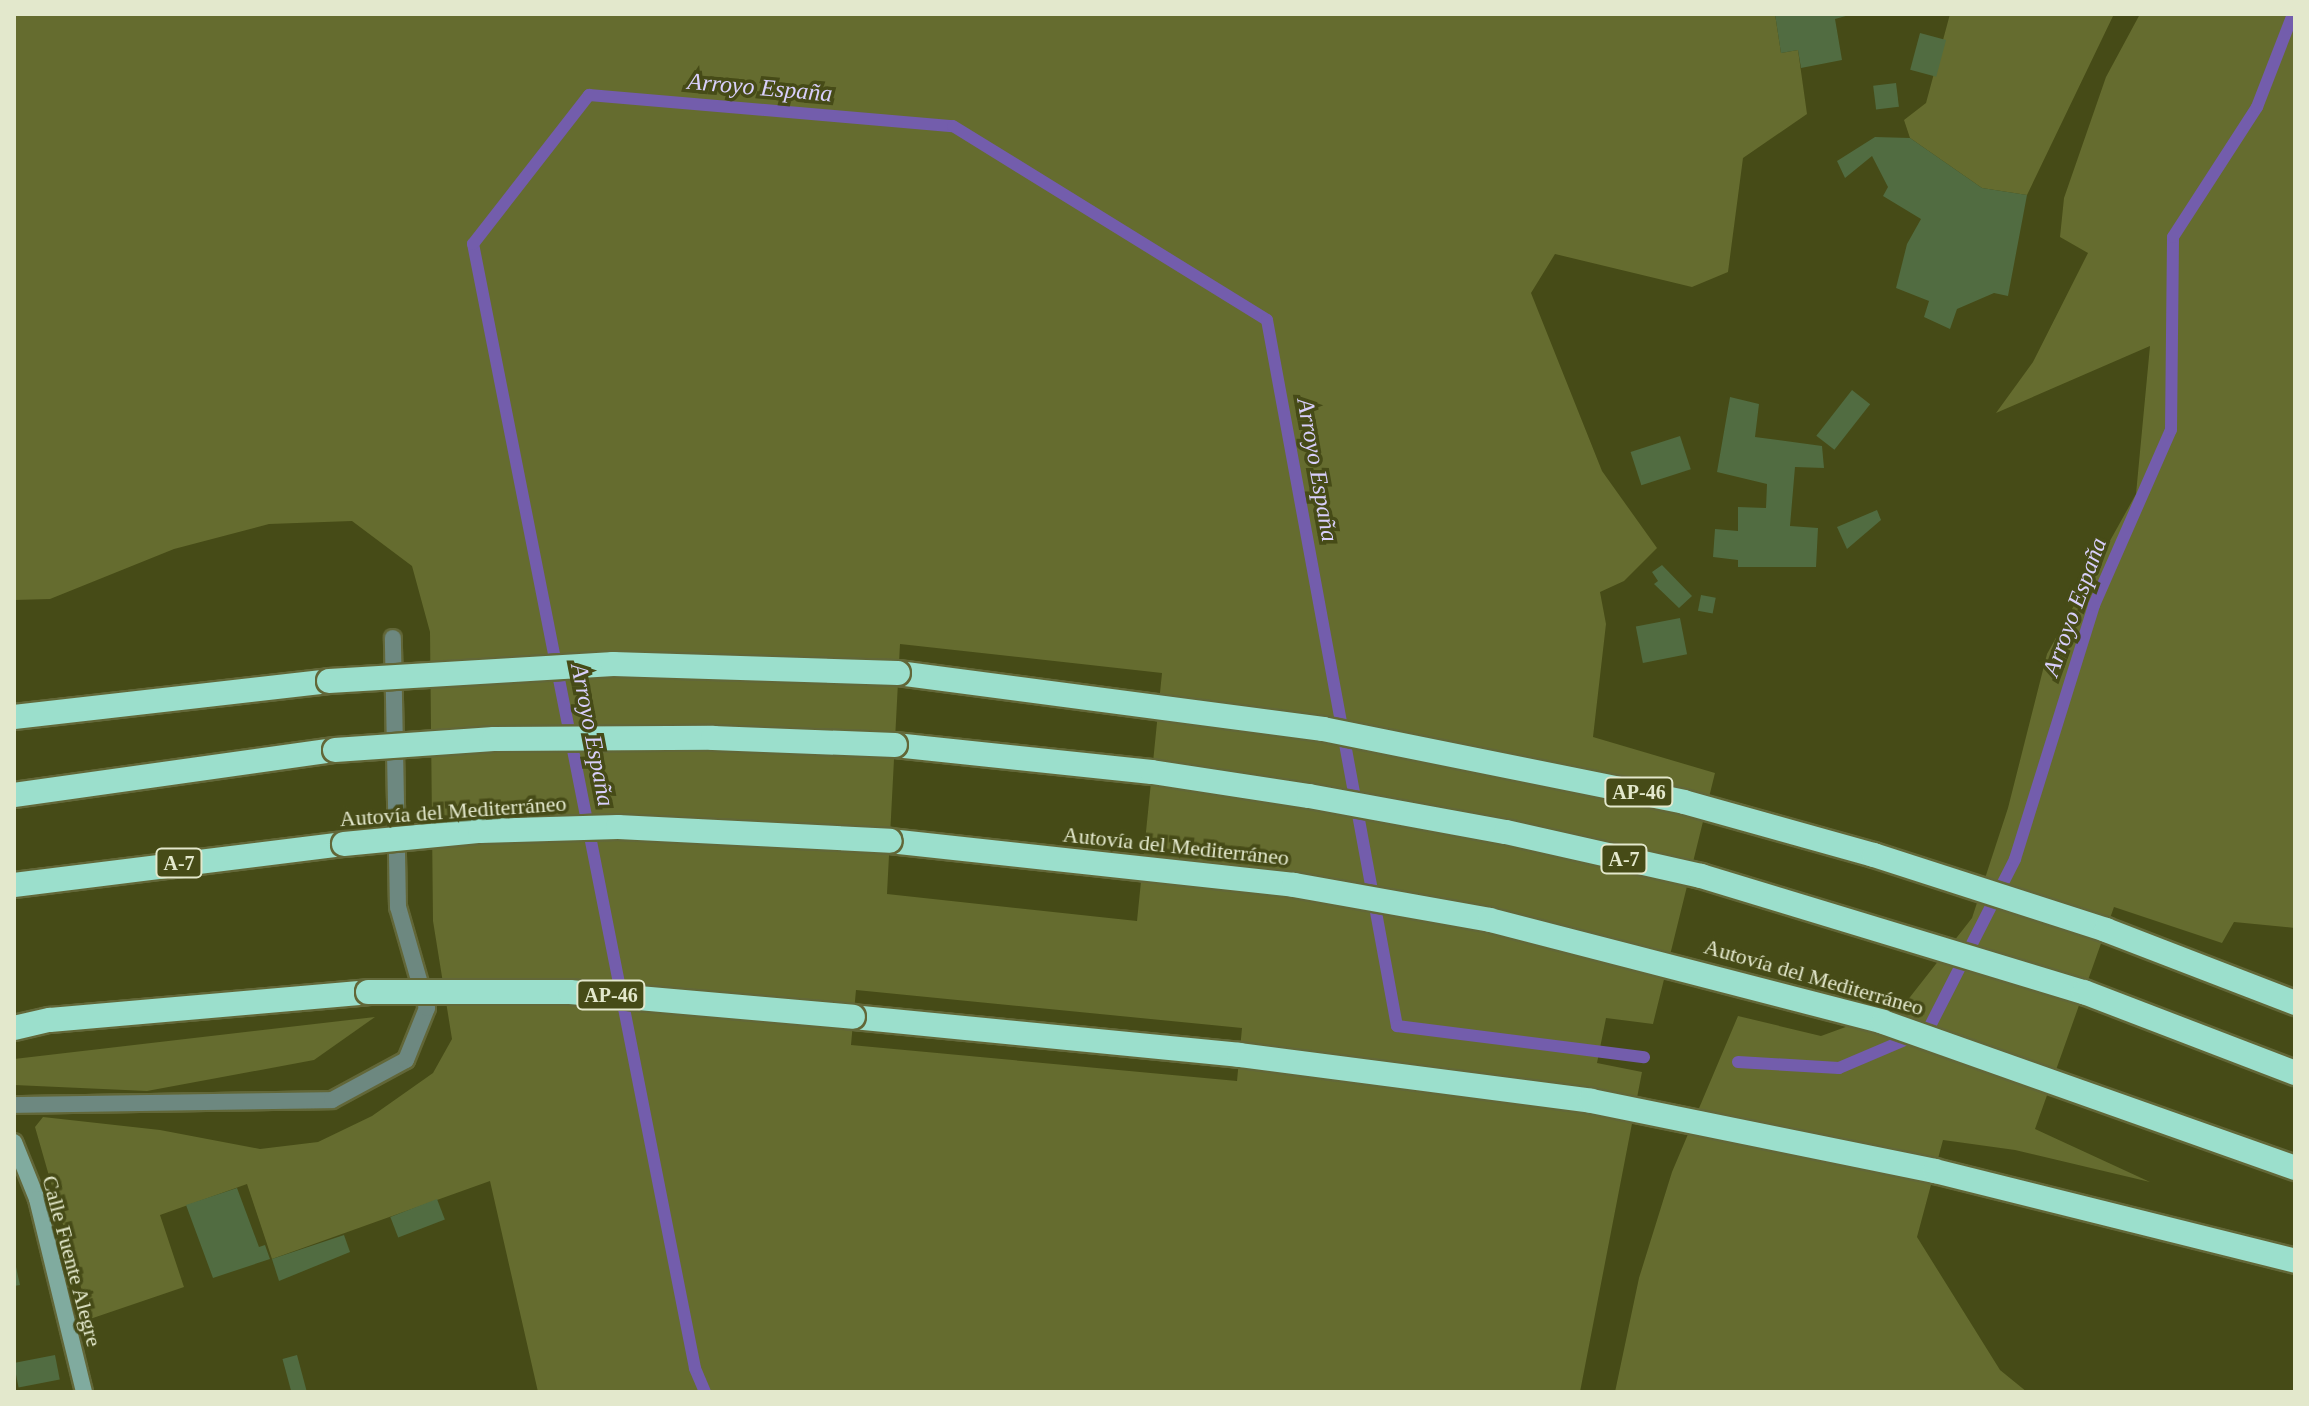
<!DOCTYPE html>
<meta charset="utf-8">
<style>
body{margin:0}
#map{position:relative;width:2309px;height:1406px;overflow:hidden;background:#464b17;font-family:Georgia,serif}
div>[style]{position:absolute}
.green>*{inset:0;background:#656c2f}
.stream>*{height:12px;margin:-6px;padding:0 6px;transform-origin:6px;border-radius:6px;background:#735dac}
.building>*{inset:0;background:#516c41;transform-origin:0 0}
.roads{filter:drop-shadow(2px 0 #626738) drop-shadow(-2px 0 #626738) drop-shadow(0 2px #626738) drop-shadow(0 -2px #626738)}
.street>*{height:16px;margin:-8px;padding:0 8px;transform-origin:8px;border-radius:8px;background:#6d8880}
.secondary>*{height:16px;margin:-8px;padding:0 8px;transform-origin:8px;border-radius:8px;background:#80ab9f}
.highway>*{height:24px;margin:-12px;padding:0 12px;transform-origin:12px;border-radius:12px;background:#9bdfcc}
.bridges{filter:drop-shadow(2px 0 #626738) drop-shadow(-2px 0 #626738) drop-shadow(0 2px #626738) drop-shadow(0 -2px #626738)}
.highway-bridge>*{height:24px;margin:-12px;padding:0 12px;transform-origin:12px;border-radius:12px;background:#9bdfcc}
span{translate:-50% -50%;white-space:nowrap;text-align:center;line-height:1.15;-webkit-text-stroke:7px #464b17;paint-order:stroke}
.shield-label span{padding:2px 6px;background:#464b17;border:2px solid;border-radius:6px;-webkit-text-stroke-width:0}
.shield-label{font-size:20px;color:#e3e8cc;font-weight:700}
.street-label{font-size:22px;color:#e3e8cc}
.water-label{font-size:24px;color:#d8cffb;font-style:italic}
.frame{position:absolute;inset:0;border:16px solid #e3e8cc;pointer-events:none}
</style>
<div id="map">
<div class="green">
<div style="clip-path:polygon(evenodd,14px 14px,1775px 14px,1781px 53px,1798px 50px,1807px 114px,1743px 158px,1728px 272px,1692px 287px,1555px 254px,1531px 293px,1602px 471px,1657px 548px,1624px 581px,1600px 592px,1606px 624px,1593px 737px,1715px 773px,1653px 1024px,1606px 1018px,1597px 1063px,1642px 1072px,1580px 1392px,538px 1392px,490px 1181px,272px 1259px,247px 1184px,160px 1215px,184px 1287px,90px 1319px,35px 1127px,43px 1117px,160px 1130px,260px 1149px,318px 1142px,372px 1116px,433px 1073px,452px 1039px,433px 921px,430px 632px,412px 566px,352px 521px,269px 524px,174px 549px,50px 599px,14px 600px,14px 14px,900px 644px,1162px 673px,1137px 921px,887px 894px,900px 644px,14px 14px,856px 990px,1242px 1028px,1237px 1081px,851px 1045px,856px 990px)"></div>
<div style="clip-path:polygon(1950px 14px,2114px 14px,2027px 195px,1982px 188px,1910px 138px,1904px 120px,1926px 103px)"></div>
<div style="clip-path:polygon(2140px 14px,2295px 14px,2295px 928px,2234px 922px,2222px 943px,2114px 907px,2035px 1129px,2150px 1182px,2015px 1150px,1943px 1140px,1917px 1237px,2000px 1370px,2027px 1392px,1615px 1392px,1639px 1278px,1672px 1172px,1738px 1016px,1821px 1036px,1903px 1006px,1972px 918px,2008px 808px,2047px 654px,2136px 494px,2150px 346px,1996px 413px,2033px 362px,2088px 253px,2060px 237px,2064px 198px,2106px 77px)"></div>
<div style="clip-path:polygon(375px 1017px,314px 1060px,147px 1091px,14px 1085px,14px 1059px)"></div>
</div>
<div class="stream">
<div style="left:1738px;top:1062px;width:101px;rotate:3.4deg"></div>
<div style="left:1839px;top:1068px;width:97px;rotate:-23.1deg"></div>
<div style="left:1928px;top:1030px;width:192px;rotate:-63deg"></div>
<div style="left:2015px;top:859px;width:266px;rotate:-72.7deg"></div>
<div style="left:2094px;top:605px;width:191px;rotate:-66.3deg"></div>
<div style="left:2171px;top:430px;width:193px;rotate:-89.4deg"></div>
<div style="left:2173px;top:237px;width:155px;rotate:-57.1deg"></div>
<div style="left:2257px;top:107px;width:100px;rotate:-68.8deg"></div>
<div style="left:705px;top:1392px;width:26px;rotate:-113deg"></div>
<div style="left:695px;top:1368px;width:1146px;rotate:-101.17deg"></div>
<div style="left:473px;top:244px;width:189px;rotate:-52.1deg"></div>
<div style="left:589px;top:95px;width:365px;rotate:4.9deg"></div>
<div style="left:953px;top:126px;width:369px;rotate:31.7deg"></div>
<div style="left:1267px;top:320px;width:718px;rotate:79.57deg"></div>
<div style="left:1397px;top:1026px;width:249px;rotate:7.2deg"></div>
</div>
<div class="building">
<div style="clip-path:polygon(1775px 14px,1853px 14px,1835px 19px,1842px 60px,1801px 68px,1798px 50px,1781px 53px)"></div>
<div style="left:1920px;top:33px;width:27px;height:38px;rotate:15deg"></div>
<div style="left:1896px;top:83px;width:24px;height:23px;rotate:83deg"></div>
<div style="clip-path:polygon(1875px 137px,1910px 138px,1982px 188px,2027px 195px,2008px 296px,1994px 293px,1957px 309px,1950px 329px,1924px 317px,1929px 301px,1896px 288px,1907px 244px,1921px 219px,1883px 196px,1888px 187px,1872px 156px,1845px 178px,1837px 161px)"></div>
<div style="left:1852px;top:390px;width:23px;height:58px;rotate:38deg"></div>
<div style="clip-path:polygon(1730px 397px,1759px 404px,1755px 437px,1822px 446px,1824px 468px,1795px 467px,1790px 526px,1818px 528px,1816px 567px,1738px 567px,1738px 560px,1713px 557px,1715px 529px,1738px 531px,1738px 507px,1766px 508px,1767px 484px,1717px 472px)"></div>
<div style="left:1680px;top:436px;width:35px;height:52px;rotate:72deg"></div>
<div style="clip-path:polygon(1877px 510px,1881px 520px,1847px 549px,1837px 527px)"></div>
<div style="clip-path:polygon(1662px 565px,1692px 596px,1679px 608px,1654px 584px,1658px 581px,1652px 572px)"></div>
<div style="left:1701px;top:595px;width:15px;height:16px;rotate:11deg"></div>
<div style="left:1680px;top:618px;width:37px;height:45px;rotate:79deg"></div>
<div style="clip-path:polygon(237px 1188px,259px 1247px,265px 1245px,270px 1259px,213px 1278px,186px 1205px)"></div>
<div style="left:437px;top:1199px;width:22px;height:50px;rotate:69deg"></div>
<div style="clip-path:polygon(344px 1235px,350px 1252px,279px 1281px,272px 1259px)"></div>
<div style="clip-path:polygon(14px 1258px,20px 1285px,14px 1286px)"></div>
<div style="left:55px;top:1355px;width:25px;height:42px;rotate:79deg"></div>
<div style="left:297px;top:1355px;width:38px;height:15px;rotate:75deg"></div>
</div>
<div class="roads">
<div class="street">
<div style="left:14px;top:1105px;width:318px;rotate:-0.9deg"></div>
<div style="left:332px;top:1100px;width:84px;rotate:-28.4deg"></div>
<div style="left:406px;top:1060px;width:56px;rotate:-68deg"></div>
<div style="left:427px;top:1008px;width:105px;rotate:-106deg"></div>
<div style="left:398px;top:907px;width:269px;rotate:-91.1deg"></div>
</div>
<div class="secondary">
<div style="left:14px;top:1142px;width:61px;rotate:68deg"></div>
<div style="left:37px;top:1199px;width:199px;rotate:76.3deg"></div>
</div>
<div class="highway">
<div style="left:898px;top:673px;width:429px;rotate:7.5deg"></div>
<div style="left:1323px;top:729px;width:368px;rotate:11.4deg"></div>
<div style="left:1684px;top:802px;width:197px;rotate:15.6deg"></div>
<div style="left:1874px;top:855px;width:244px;rotate:17.9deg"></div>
<div style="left:2106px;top:930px;width:203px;rotate:21.1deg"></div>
<div style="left:14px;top:717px;width:317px;rotate:-6.5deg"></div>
<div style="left:895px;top:745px;width:258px;rotate:6deg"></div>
<div style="left:1152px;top:772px;width:159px;rotate:8.7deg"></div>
<div style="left:1309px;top:796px;width:200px;rotate:10.4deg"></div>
<div style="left:1506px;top:832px;width:200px;rotate:12.7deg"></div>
<div style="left:1701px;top:876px;width:400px;rotate:16.9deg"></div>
<div style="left:2084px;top:992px;width:226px;rotate:21deg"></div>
<div style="left:14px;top:795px;width:324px;rotate:-8deg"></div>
<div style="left:890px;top:841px;width:406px;rotate:6.2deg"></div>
<div style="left:1294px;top:885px;width:199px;rotate:10.1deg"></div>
<div style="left:1490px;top:920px;width:406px;rotate:14.5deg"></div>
<div style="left:1883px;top:1022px;width:437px;rotate:19.5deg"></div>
<div style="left:14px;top:885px;width:333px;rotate:-7.1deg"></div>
<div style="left:853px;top:1017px;width:388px;rotate:5.6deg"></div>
<div style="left:1239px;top:1055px;width:355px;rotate:7.4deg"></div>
<div style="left:1591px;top:1101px;width:351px;rotate:11.5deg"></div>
<div style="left:1935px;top:1171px;width:371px;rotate:14deg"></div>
<div style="left:14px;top:1028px;width:37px;rotate:-13deg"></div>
<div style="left:50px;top:1020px;width:319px;rotate:-5deg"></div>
</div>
</div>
<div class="bridges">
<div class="highway-bridge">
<div style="left:329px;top:681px;width:285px;rotate:-3.4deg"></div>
<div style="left:613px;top:664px;width:285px;rotate:1.8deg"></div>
<div style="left:335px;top:750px;width:159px;rotate:-4deg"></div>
<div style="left:494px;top:739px;width:219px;rotate:-0.3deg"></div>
<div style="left:713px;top:738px;width:182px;rotate:2.2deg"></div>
<div style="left:344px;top:844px;width:137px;rotate:-5.5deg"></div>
<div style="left:480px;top:831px;width:138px;rotate:-1.7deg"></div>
<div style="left:618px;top:827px;width:272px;rotate:2.9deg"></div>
<div style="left:368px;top:992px;width:202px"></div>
<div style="left:570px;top:992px;width:284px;rotate:5deg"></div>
</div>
</div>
<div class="shield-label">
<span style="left:1639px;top:792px">AP-46</span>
<span style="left:1624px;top:859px">A-7</span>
<span style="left:179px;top:863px">A-7</span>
<span style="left:611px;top:995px">AP-46</span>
</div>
<div class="street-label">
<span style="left:453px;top:811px;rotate:-4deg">Autovía del Mediterráneo</span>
<span style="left:1176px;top:846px;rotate:6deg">Autovía del Mediterráneo</span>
<span style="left:1814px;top:977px;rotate:16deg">Autovía del Mediterráneo</span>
<span style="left:72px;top:1261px;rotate:75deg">Calle Fuente Alegre</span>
</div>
<div class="water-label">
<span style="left:760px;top:88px;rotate:5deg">Arroyo España</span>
<span style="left:1317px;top:470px;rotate:80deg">Arroyo España</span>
<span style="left:2075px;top:607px;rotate:-70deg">Arroyo España</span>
<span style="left:592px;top:735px;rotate:79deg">Arroyo España</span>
</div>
<div class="frame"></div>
</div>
